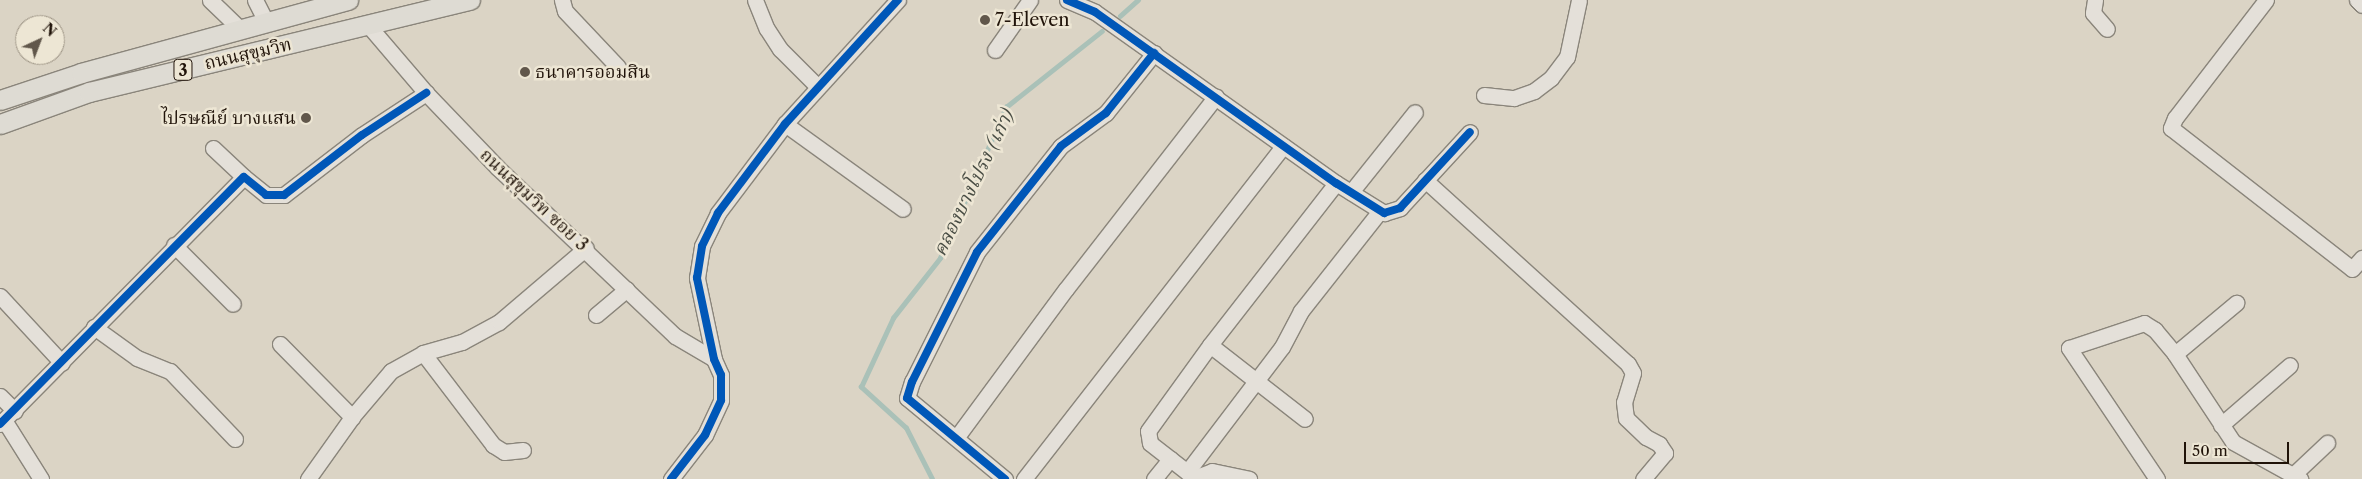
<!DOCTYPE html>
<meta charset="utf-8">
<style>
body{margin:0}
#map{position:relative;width:2362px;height:479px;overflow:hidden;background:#dbd4c5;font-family:"Libre Caslon Text","Noto Serif Thai",serif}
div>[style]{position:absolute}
.stream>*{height:4.5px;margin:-2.25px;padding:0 2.25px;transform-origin:2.25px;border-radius:2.25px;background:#aac1b8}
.roads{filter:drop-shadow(1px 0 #8a857b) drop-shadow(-1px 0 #8a857b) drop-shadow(0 1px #8a857b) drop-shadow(0 -1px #8a857b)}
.minor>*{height:15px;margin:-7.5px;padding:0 7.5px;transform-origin:7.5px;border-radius:7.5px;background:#e4e0d9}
.major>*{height:19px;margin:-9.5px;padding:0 9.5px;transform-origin:9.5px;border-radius:9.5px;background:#dedbd3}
.cycleway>*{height:8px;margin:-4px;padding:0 4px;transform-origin:4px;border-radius:4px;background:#0057b8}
.dots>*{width:14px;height:14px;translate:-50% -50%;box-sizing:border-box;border:2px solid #ede6d4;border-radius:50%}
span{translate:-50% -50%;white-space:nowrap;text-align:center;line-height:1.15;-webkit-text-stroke:5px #ede6d4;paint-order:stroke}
.shield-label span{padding:1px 4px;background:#ede6d4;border:1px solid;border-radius:4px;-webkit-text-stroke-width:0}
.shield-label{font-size:16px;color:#201309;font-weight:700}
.poi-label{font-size:18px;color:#201309}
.left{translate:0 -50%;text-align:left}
.right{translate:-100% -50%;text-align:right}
.street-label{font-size:18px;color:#201309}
.water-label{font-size:19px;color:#494d44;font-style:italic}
.north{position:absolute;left:15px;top:15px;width:50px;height:50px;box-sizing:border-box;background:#ede6d4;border:1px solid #9b9283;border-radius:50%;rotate:43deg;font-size:14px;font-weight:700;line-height:20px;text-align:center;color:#201309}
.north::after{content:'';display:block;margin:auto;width:18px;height:22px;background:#61574b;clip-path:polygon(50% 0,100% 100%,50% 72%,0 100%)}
.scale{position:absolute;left:2184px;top:442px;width:105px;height:22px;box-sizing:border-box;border:2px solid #201309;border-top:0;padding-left:6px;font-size:15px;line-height:18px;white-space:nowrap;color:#201309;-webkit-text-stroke:4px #ede6d4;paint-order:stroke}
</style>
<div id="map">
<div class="stream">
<div style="left:1120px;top:16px;width:24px;rotate:-42deg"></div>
<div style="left:932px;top:479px;width:57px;rotate:-117deg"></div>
<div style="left:906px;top:428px;width:61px;rotate:-137.7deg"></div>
<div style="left:861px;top:387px;width:76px;rotate:-65.1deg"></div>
<div style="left:893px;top:318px;width:76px;rotate:-51.9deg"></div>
<div style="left:940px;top:258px;width:165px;rotate:-66.4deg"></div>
<div style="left:1006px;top:107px;width:122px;rotate:-38.4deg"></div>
</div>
<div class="roads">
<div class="minor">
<div style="left:210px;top:0;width:42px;rotate:44deg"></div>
<div style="left:255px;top:0;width:25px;rotate:63deg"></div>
<div style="left:562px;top:0;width:11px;rotate:75deg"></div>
<div style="left:565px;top:11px;width:77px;rotate:46.6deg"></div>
<div style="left:755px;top:0;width:31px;rotate:68deg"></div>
<div style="left:767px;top:29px;width:24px;rotate:57deg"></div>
<div style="left:780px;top:49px;width:52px;rotate:45deg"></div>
<div style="left:1067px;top:0;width:30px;rotate:23deg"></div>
<div style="left:1095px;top:12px;width:296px;rotate:35.4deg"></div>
<div style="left:1336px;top:183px;width:57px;rotate:32deg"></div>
<div style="left:1384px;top:213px;width:17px;rotate:-17deg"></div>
<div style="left:1400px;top:208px;width:103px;rotate:-47.4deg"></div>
<div style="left:2095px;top:0;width:13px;rotate:99deg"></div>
<div style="left:2093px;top:13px;width:21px;rotate:49deg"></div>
<div style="left:2266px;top:0;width:149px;rotate:127.6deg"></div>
<div style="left:2175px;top:118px;width:11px;rotate:112deg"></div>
<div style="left:2171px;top:128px;width:229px;rotate:37.9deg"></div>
<div style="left:2352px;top:269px;width:15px;rotate:-48deg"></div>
<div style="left:2357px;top:0;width:7px;rotate:45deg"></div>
<div style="left:368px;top:25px;width:89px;rotate:49.5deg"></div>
<div style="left:426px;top:93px;width:104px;rotate:46.2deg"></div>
<div style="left:498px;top:168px;width:244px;rotate:43.5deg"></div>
<div style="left:675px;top:336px;width:45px;rotate:30.5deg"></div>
<div style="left:995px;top:50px;width:61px;rotate:-55deg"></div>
<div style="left:1484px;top:95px;width:30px;rotate:6deg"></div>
<div style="left:1514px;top:98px;width:21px;rotate:-19deg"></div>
<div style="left:1534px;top:91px;width:21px;rotate:-37deg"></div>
<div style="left:1551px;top:78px;width:26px;rotate:-53deg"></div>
<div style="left:1567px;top:57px;width:58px;rotate:-78.1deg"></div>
<div style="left:785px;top:124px;width:145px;rotate:35.8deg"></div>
<div style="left:213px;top:148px;width:42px;rotate:43.1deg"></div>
<div style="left:1425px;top:180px;width:274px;rotate:42.2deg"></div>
<div style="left:1628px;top:364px;width:10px;rotate:61deg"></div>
<div style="left:1633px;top:373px;width:30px;rotate:107deg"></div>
<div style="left:1624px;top:402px;width:16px;rotate:83deg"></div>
<div style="left:1626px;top:418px;width:28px;rotate:44deg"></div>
<div style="left:1646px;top:437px;width:15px;rotate:28deg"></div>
<div style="left:1659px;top:444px;width:11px;rotate:56deg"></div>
<div style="left:1665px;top:453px;width:34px;rotate:130deg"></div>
<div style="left:1351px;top:192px;width:102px;rotate:-51.3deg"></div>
<div style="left:174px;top:245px;width:83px;rotate:45deg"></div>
<div style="left:0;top:296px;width:91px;rotate:47.2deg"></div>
<div style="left:596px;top:315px;width:40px;rotate:-40deg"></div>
<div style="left:94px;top:327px;width:53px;rotate:35.8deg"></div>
<div style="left:137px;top:358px;width:35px;rotate:22deg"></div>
<div style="left:170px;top:371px;width:94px;rotate:46.3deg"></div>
<div style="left:280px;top:344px;width:103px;rotate:45.4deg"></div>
<div style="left:1210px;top:345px;width:120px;rotate:37.9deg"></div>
<div style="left:423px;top:353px;width:116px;rotate:52.7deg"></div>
<div style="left:493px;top:445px;width:13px;rotate:32deg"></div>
<div style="left:504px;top:452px;width:19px;rotate:-6deg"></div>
<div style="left:2175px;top:354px;width:80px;rotate:-39.9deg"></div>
<div style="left:0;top:396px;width:21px;rotate:45deg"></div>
<div style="left:4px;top:420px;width:70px;rotate:57.9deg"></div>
<div style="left:0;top:424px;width:347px;rotate:-45.4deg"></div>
<div style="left:244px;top:177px;width:28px;rotate:39deg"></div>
<div style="left:266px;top:195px;width:18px"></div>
<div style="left:284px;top:195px;width:98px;rotate:-37.6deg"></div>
<div style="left:362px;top:135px;width:77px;rotate:-33.3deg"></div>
<div style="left:2221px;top:425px;width:91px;rotate:-41deg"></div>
<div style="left:956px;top:438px;width:185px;rotate:-53.6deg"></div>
<div style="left:1066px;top:289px;width:244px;rotate:-52.1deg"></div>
<div style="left:1187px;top:472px;width:157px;rotate:-52.8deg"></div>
<div style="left:1282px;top:347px;width:41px;rotate:-62.2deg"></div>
<div style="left:1301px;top:311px;width:127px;rotate:-51.7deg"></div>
<div style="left:2293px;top:475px;width:47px;rotate:-43.3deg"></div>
<div style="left:1194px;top:478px;width:19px;rotate:-21deg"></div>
<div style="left:1212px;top:471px;width:38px;rotate:12deg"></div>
<div style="left:308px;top:479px;width:76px;rotate:-54.6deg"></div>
<div style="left:352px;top:417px;width:60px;rotate:-49.7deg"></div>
<div style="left:391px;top:371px;width:37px;rotate:-29deg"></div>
<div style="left:423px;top:353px;width:41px;rotate:-15.8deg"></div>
<div style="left:462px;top:342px;width:42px;rotate:-28.4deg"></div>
<div style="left:499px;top:322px;width:114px;rotate:-40.4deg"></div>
<div style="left:671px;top:479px;width:56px;rotate:-52.3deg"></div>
<div style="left:705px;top:435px;width:38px;rotate:-65deg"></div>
<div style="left:721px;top:400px;width:25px;rotate:-90deg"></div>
<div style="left:721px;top:375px;width:17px;rotate:-114deg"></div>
<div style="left:714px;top:359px;width:83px;rotate:-101.9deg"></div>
<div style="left:697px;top:278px;width:32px;rotate:-81deg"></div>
<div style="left:702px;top:246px;width:37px;rotate:-64deg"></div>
<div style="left:718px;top:213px;width:111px;rotate:-53deg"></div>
<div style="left:785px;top:124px;width:168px;rotate:-47.7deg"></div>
<div style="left:1005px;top:479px;width:127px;rotate:-140.4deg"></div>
<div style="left:907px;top:398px;width:17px;rotate:-73deg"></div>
<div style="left:912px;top:382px;width:145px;rotate:-63.4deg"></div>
<div style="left:977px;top:252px;width:135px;rotate:-51.6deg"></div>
<div style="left:1061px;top:146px;width:56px;rotate:-36.3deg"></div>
<div style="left:1106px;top:113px;width:77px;rotate:-51.3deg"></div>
<div style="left:1024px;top:479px;width:422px;rotate:-52.1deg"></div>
<div style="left:1154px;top:479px;width:26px;rotate:-51deg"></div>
<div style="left:1196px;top:479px;width:58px;rotate:-142deg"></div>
<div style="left:1150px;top:443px;width:12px;rotate:-99deg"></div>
<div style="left:1148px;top:431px;width:106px;rotate:-54.2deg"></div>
<div style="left:1210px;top:345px;width:205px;rotate:-52.1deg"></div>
<div style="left:2157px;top:479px;width:158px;rotate:-123.9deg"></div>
<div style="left:2069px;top:348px;width:79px;rotate:-18.4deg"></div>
<div style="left:2144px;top:323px;width:13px;rotate:32deg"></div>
<div style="left:2155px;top:330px;width:31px;rotate:50deg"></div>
<div style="left:2175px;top:354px;width:105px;rotate:56.6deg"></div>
<div style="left:2233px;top:442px;width:77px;rotate:28.9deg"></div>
</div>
<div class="major">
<div style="left:0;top:100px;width:85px;rotate:-18.4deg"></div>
<div style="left:81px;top:73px;width:277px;rotate:-15.3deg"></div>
<div style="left:0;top:124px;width:95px;rotate:-19.8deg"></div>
<div style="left:89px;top:92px;width:392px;rotate:-13.6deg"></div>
</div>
</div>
<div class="cycleway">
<div style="left:1067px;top:0;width:30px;rotate:23deg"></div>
<div style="left:1095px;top:12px;width:296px;rotate:35.4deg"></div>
<div style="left:1336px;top:183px;width:57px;rotate:32deg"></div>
<div style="left:1384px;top:213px;width:17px;rotate:-17deg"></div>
<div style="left:1400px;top:208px;width:103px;rotate:-47.4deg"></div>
<div style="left:0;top:424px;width:347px;rotate:-45.4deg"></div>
<div style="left:244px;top:177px;width:28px;rotate:39deg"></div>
<div style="left:266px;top:195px;width:18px"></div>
<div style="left:284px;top:195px;width:98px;rotate:-37.6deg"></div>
<div style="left:362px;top:135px;width:77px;rotate:-33.3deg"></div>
<div style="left:671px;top:479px;width:56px;rotate:-52.3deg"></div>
<div style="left:705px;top:435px;width:38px;rotate:-65deg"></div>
<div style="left:721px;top:400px;width:25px;rotate:-90deg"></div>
<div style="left:721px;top:375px;width:17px;rotate:-114deg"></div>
<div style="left:714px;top:359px;width:83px;rotate:-101.9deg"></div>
<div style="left:697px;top:278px;width:32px;rotate:-81deg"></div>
<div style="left:702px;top:246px;width:37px;rotate:-64deg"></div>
<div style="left:718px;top:213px;width:111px;rotate:-53deg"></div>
<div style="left:785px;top:124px;width:168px;rotate:-47.7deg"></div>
<div style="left:1005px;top:479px;width:127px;rotate:-140.4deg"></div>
<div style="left:907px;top:398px;width:17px;rotate:-73deg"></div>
<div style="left:912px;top:382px;width:145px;rotate:-63.4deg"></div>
<div style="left:977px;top:252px;width:135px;rotate:-51.6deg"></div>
<div style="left:1061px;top:146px;width:56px;rotate:-36.3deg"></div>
<div style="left:1106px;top:113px;width:77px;rotate:-51.3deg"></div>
</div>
<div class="dots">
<div style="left:985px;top:20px;background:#61574b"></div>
<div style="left:525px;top:72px;background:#61574b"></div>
<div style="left:306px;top:118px;background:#61574b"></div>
</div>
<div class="shield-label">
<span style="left:183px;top:70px">3</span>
</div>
<div class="poi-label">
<span class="left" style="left:995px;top:20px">7-Eleven</span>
<span class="left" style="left:535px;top:72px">ธนาคารออมสิน</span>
<span class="right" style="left:296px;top:118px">ไปรษณีย์ บางแสน</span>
</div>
<div class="street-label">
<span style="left:248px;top:54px;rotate:-13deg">ถนนสุขุมวิท</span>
<span style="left:534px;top:200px;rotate:43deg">ถนนสุขุมวิท ซอย 3</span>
</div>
<div class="water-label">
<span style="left:974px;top:182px;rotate:-64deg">คลองบางโปรง (เก่า)</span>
</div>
<div class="north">N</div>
<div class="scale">50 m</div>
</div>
